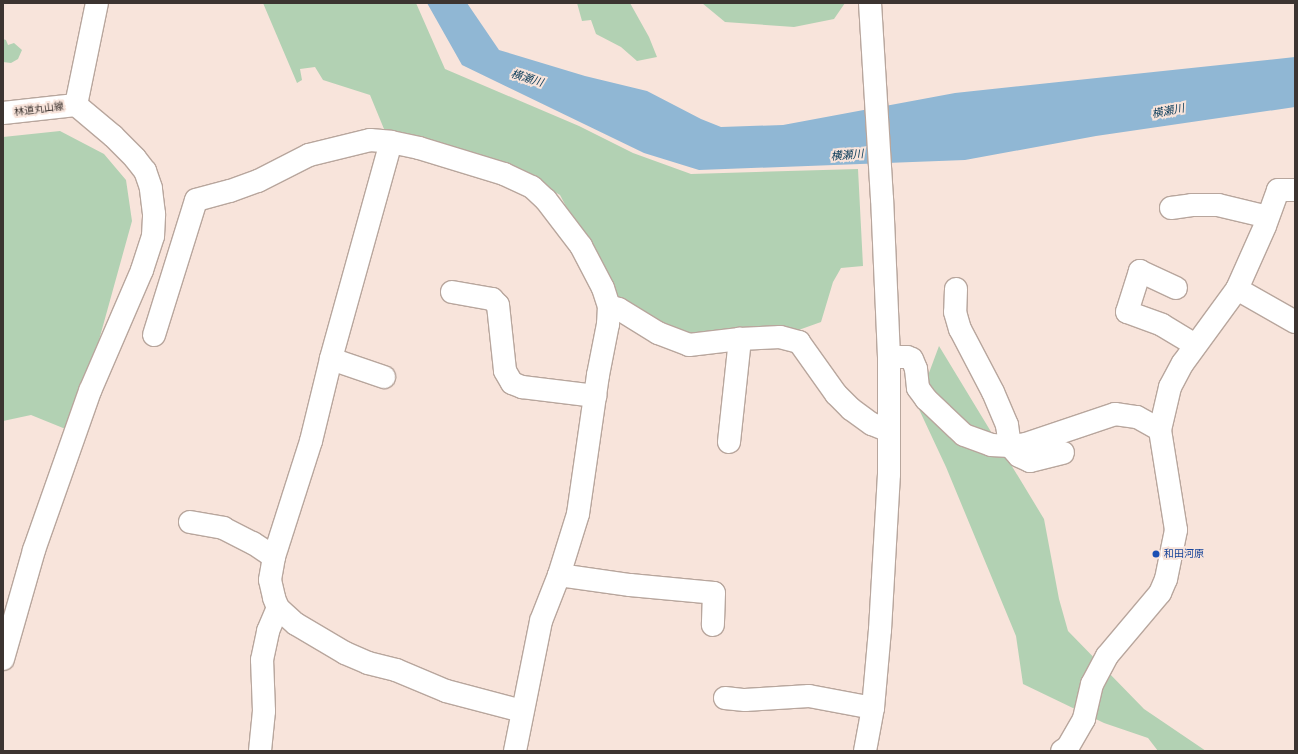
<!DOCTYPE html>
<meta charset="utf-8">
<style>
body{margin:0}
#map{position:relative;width:1298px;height:754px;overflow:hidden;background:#f8e4db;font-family:Lato,"Noto Sans JP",sans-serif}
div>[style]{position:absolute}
.green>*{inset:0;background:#b2d1b3}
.water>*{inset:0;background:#90b7d4}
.roads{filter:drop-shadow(1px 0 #b8a69d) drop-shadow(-1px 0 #b8a69d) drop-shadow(0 1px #b8a69d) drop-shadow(0 -1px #b8a69d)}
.minor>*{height:22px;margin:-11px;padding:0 11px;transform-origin:11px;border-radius:11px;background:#fff}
.dots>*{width:11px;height:11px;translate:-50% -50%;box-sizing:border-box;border:2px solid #f8e4db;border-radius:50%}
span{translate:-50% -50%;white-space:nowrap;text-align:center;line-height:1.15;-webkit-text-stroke:4px #f8e4db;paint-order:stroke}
.street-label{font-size:10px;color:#3c3431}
.transit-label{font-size:10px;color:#164399}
.left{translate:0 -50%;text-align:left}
.water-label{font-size:11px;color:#0a3b59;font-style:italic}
.frame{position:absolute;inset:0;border:4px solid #3c3431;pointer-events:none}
</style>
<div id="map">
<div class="green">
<div style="clip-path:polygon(263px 3px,416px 3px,445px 69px,579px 126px,633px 153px,691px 174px,858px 169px,863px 266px,841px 268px,833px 282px,821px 322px,793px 332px,684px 334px,639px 315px,609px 288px,560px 195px,509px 165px,384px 129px,370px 95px,323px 80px,315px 67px,300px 69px,302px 80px,297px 83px)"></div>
<div style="clip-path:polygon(577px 3px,630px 3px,649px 37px,657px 57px,637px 61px,621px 47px,596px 34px,591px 20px,582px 21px)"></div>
<div style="clip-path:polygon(702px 3px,845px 3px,834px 19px,794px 27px,725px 22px)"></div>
<div style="clip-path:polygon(3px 39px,6px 40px,8px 45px,14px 43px,22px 50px,18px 59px,11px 63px,3px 62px)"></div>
<div style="clip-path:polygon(60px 131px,104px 154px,126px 180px,132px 221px,96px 351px,68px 430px,31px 415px,3px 421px,3px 137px)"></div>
<div style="clip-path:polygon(939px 346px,1044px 519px,1059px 599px,1068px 631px,1144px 709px,1206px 751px,1158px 751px,1148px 738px,1104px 723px,1023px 684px,1016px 636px,946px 467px,917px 405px)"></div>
</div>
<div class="water">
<div style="clip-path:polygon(427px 3px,467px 3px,499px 50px,585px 76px,647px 91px,701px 119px,721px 127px,783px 125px,955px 93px,1295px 57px,1295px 107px,1096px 136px,965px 160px,699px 170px,644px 153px,462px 65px)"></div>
</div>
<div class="roads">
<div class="minor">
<div style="left:76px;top:105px;width:104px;rotate:-78.4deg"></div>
<div style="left:3px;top:113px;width:73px;rotate:-6.3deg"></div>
<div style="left:391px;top:142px;width:225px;rotate:105.5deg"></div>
<div style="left:331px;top:359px;width:84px;rotate:103.7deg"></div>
<div style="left:311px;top:441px;width:122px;rotate:107.7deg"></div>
<div style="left:274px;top:557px;width:23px;rotate:100deg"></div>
<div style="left:270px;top:580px;width:18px;rotate:77deg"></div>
<div style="left:274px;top:598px;width:11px;rotate:68deg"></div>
<div style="left:278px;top:608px;width:24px;rotate:42deg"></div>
<div style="left:296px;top:624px;width:57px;rotate:30.6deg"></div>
<div style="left:345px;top:653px;width:25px;rotate:23deg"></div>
<div style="left:368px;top:663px;width:29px;rotate:14deg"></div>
<div style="left:396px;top:670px;width:54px;rotate:22.8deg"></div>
<div style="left:446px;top:691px;width:79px;rotate:14.7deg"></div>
<div style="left:1171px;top:208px;width:21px;rotate:-8deg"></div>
<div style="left:1192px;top:205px;width:26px"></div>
<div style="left:1218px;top:205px;width:51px;rotate:13.5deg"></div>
<div style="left:1176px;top:288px;width:40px;rotate:-155deg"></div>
<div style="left:1140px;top:271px;width:43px;rotate:107.6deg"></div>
<div style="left:1127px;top:312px;width:37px;rotate:20deg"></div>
<div style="left:1162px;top:325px;width:39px;rotate:31deg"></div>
<div style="left:956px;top:289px;width:23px;rotate:92deg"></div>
<div style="left:955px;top:312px;width:18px;rotate:74deg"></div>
<div style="left:960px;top:329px;width:71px;rotate:62.4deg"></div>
<div style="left:993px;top:392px;width:36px;rotate:67deg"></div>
<div style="left:1007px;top:425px;width:21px;rotate:82deg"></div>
<div style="left:1010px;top:446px;width:13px;rotate:48deg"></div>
<div style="left:1019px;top:456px;width:12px;rotate:24deg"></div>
<div style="left:1030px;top:461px;width:34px;rotate:-14deg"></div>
<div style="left:1237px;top:289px;width:67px;rotate:29.6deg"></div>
<div style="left:452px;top:292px;width:41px;rotate:9.9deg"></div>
<div style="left:492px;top:299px;width:8px;rotate:45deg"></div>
<div style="left:498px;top:305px;width:66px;rotate:83.9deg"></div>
<div style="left:505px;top:371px;width:14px;rotate:60deg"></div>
<div style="left:512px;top:383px;width:11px;rotate:22deg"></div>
<div style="left:522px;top:387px;width:74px;rotate:7deg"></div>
<div style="left:609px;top:306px;width:10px;rotate:17deg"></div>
<div style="left:619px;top:309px;width:46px;rotate:31.6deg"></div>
<div style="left:658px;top:333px;width:33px;rotate:21deg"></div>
<div style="left:689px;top:345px;width:51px;rotate:-6.7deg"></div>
<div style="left:740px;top:339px;width:40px;rotate:-2.9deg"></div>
<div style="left:780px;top:337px;width:20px;rotate:15deg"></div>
<div style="left:799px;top:342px;width:64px;rotate:54.6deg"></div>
<div style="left:836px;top:394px;width:21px;rotate:45deg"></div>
<div style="left:851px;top:409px;width:26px;rotate:36deg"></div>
<div style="left:872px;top:424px;width:18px;rotate:22deg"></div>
<div style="left:154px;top:335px;width:141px;rotate:-72.7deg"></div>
<div style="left:196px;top:200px;width:35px;rotate:-15deg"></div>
<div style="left:230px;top:191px;width:30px;rotate:-20deg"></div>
<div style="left:258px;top:181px;width:57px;rotate:-27deg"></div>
<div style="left:309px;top:155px;width:63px;rotate:-13.8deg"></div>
<div style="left:370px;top:140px;width:21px;rotate:5deg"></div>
<div style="left:391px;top:142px;width:29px;rotate:12deg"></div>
<div style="left:419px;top:148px;width:89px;rotate:17deg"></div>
<div style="left:504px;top:174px;width:31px;rotate:25deg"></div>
<div style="left:532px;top:187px;width:19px;rotate:43deg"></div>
<div style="left:546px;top:200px;width:58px;rotate:52.7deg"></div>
<div style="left:581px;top:246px;width:47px;rotate:62.4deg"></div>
<div style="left:603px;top:288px;width:19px;rotate:72deg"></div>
<div style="left:609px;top:306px;width:18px;rotate:93deg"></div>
<div style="left:608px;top:324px;width:52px;rotate:101.1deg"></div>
<div style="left:598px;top:375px;width:140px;rotate:98.2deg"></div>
<div style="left:578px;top:514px;width:64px;rotate:107.3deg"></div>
<div style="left:559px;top:575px;width:49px;rotate:111.4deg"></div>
<div style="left:541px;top:621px;width:133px;rotate:101.3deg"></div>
<div style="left:889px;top:357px;width:18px"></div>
<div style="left:907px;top:357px;width:5px;rotate:22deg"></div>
<div style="left:912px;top:359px;width:11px;rotate:68deg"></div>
<div style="left:916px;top:369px;width:19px;rotate:84deg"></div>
<div style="left:918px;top:388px;width:14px;rotate:54deg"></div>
<div style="left:926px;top:399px;width:52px;rotate:43.5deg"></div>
<div style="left:964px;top:435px;width:29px;rotate:20deg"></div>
<div style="left:991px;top:445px;width:19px;rotate:3deg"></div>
<div style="left:1010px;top:446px;width:16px;rotate:-7deg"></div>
<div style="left:1026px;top:444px;width:94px;rotate:-18.6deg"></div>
<div style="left:1115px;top:414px;width:22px;rotate:8deg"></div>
<div style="left:1137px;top:417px;width:26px;rotate:29deg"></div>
<div style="left:1160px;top:430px;width:101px;rotate:80.9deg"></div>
<div style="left:1176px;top:530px;width:50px;rotate:101.5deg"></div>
<div style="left:1166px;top:579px;width:15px;rotate:113deg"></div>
<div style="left:1160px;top:593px;width:82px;rotate:130.1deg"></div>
<div style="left:1107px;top:656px;width:32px;rotate:118deg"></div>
<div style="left:1092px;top:684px;width:36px;rotate:103deg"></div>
<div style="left:1084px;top:719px;width:32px;rotate:120deg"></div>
<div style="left:1068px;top:747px;width:7px;rotate:146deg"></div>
<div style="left:331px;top:359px;width:56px;rotate:18.8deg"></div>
<div style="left:1160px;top:430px;width:44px;rotate:-76.9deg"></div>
<div style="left:1170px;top:387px;width:27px;rotate:-62deg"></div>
<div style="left:1183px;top:363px;width:92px;rotate:-53.9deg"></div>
<div style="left:1237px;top:289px;width:69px;rotate:-66deg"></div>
<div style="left:1265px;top:226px;width:38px;rotate:-70deg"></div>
<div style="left:1278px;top:190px;width:17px"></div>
<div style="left:729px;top:442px;width:104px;rotate:-83.9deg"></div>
<div style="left:190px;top:522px;width:34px;rotate:10deg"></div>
<div style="left:223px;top:528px;width:34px;rotate:27deg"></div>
<div style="left:253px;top:543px;width:25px;rotate:34deg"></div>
<div style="left:559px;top:575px;width:72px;rotate:8deg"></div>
<div style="left:630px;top:585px;width:84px;rotate:5.4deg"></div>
<div style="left:714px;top:593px;width:32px;rotate:92deg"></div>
<div style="left:3px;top:659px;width:113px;rotate:-74.1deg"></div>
<div style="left:34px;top:550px;width:169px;rotate:-70.6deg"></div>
<div style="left:90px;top:391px;width:132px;rotate:-66.7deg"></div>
<div style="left:142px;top:270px;width:36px;rotate:-72deg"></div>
<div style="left:153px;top:236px;width:22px;rotate:-87deg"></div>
<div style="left:154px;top:214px;width:26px;rotate:-97deg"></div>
<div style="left:151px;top:188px;width:18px;rotate:-109deg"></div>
<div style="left:145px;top:171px;width:16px;rotate:-128deg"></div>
<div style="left:135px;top:158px;width:31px;rotate:-135deg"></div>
<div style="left:113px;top:136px;width:48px;rotate:-140deg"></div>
<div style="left:725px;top:698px;width:20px;rotate:6deg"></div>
<div style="left:745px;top:700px;width:64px;rotate:-3.6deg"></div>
<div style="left:809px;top:696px;width:65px;rotate:10.6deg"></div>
<div style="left:260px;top:751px;width:40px;rotate:-84.3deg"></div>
<div style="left:264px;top:711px;width:51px;rotate:-92.2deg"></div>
<div style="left:262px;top:660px;width:30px;rotate:-78deg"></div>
<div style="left:268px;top:631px;width:25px;rotate:-67deg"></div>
<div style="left:865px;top:751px;width:44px;rotate:-79.5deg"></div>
<div style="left:873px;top:708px;width:78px;rotate:-84.9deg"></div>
<div style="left:880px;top:630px;width:156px;rotate:-86.7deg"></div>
<div style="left:889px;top:474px;width:117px;rotate:-90deg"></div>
<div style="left:889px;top:357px;width:158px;rotate:-92.5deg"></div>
<div style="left:882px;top:199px;width:196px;rotate:-93.5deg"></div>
</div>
</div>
<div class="dots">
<div style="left:1156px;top:554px;background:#1a4fb4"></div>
</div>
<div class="street-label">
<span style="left:39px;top:109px;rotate:-7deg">林道丸山線</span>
</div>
<div class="transit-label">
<span class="left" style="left:1164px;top:554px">和田河原</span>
</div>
<div class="water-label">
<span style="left:527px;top:78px;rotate:17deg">横瀬川</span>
<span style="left:1168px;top:111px;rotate:-11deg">横瀬川</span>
<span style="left:847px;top:155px;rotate:-5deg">横瀬川</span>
</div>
<div class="frame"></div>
</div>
